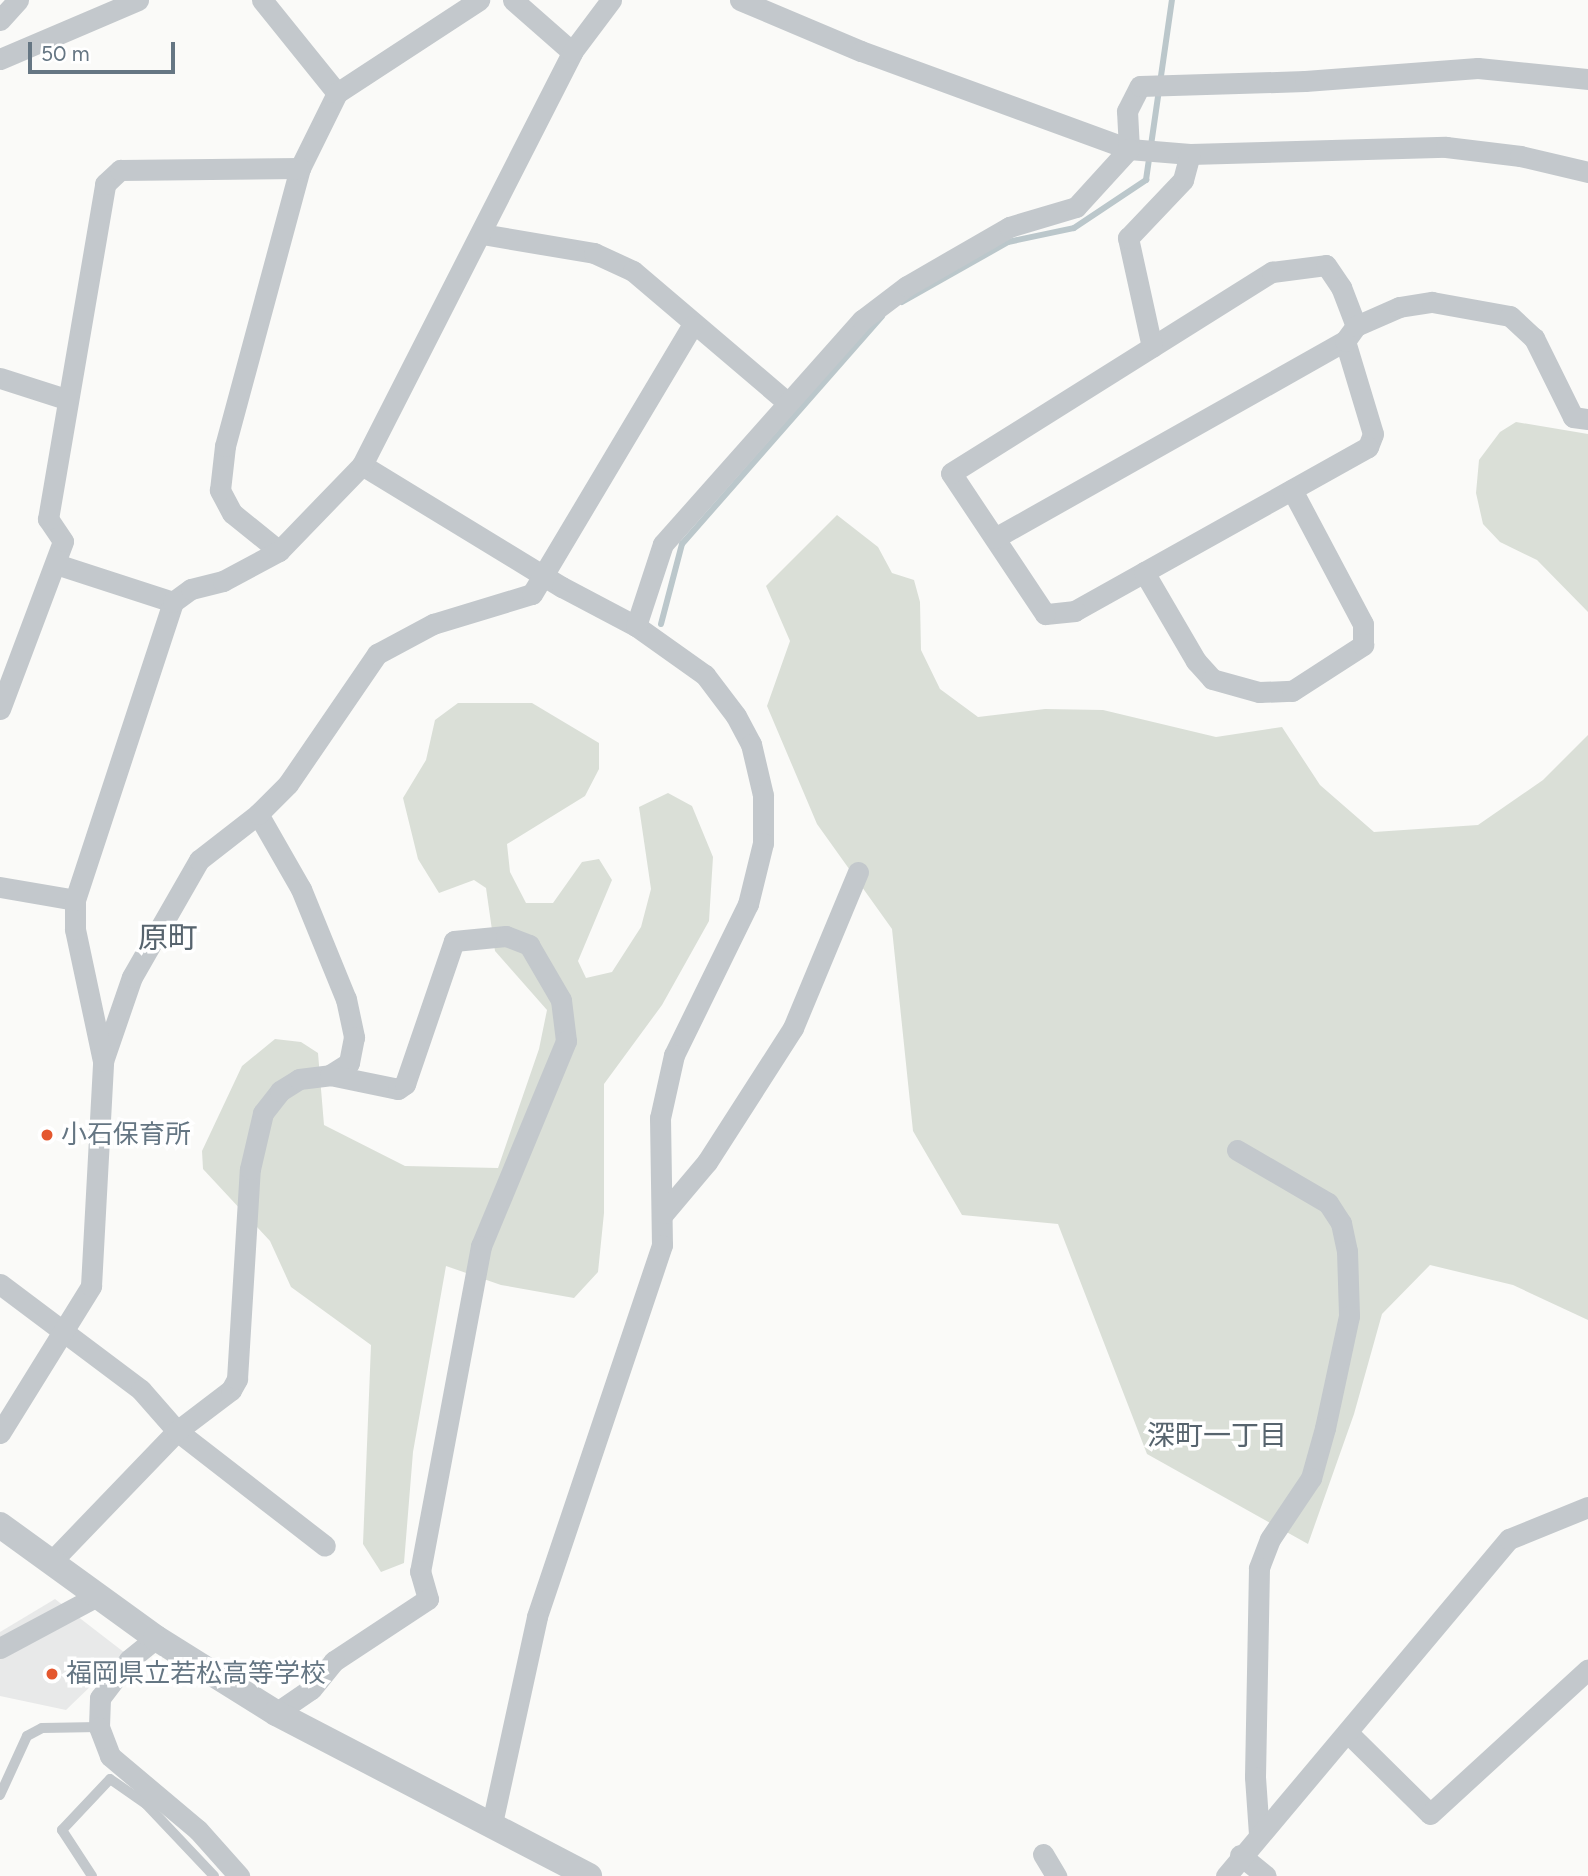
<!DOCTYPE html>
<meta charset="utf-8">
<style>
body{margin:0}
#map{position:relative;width:1588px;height:1876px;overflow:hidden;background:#fafaf8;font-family:Figtree,"Noto Sans JP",sans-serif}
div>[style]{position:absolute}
.built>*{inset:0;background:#e8e9e9}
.green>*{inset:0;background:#dadfd7}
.stream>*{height:6px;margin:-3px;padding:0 3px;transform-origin:3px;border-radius:3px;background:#bbc7cb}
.service>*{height:10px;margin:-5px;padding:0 5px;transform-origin:5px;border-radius:5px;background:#c3c8cc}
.minor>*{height:21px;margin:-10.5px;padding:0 10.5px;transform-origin:10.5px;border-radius:10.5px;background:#c3c8cc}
.tertiary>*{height:26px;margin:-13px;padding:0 13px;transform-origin:13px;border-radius:13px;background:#c3c8cc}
.dots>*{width:19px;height:19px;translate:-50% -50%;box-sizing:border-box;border:4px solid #fff;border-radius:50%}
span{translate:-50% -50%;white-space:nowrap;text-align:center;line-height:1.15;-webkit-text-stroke:7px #fff;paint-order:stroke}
.poi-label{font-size:26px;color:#657683}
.left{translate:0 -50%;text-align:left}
.neighbourhood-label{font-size:28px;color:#57646e}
.quarter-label{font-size:30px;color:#57646e}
.scale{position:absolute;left:28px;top:42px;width:147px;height:32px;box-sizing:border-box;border:4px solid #657683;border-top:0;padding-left:9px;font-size:21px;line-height:24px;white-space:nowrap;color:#657683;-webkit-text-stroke:5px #fff;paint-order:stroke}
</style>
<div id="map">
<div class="built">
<div style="clip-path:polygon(55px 1599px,125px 1653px,66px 1710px,0 1696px,0 1632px)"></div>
</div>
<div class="green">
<div style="clip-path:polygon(1516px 422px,1588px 434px,1588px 612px,1537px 560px,1500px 542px,1483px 524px,1476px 493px,1479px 460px,1500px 432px)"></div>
<div style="clip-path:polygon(837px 515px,878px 547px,892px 573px,914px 580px,920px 602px,921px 650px,940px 689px,978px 717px,1045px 709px,1103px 710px,1216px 737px,1282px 727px,1320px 785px,1374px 832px,1478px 825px,1543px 780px,1588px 735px,1588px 1320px,1513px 1285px,1430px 1265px,1382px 1314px,1354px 1414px,1308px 1544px,1147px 1454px,1058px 1224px,962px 1215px,913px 1131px,892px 929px,817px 824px,767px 706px,790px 641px,766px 586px)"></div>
<div style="clip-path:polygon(458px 703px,532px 703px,599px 743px,599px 769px,585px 796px,507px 844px,510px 872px,526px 903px,553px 903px,582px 862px,599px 859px,612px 880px,578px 961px,586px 978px,612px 972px,641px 927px,651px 889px,639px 807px,668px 793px,692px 806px,713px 857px,709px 921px,662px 1005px,604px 1084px,604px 1213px,598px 1272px,574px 1298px,501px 1285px,446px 1266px,413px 1452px,404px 1563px,381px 1572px,363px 1544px,371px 1345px,291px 1287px,270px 1241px,203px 1169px,202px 1151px,242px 1066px,275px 1039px,301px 1042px,318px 1053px,324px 1125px,405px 1166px,498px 1168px,539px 1049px,547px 1010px,495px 951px,486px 888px,474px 880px,439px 893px,418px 859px,403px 798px,426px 760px,435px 720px)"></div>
</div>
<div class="stream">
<div style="left:902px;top:302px;width:122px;rotate:-29.5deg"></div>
<div style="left:1008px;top:242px;width:67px;rotate:-12deg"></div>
<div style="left:1074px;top:228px;width:87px;rotate:-33.7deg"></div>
<div style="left:1146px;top:180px;width:182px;rotate:-81.8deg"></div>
<div style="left:661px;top:624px;width:83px;rotate:-75.3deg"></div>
<div style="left:682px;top:544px;width:303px;rotate:-48.7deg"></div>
</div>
<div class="service">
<div style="left:0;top:1795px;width:65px;rotate:-65.4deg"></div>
<div style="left:27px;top:1736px;width:17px;rotate:-28deg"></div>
<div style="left:42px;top:1728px;width:57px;rotate:-1deg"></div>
<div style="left:92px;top:1876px;width:55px;rotate:-123.1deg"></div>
<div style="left:62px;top:1830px;width:70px;rotate:-46.7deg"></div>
<div style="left:110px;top:1779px;width:44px;rotate:34.8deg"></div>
<div style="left:146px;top:1804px;width:99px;rotate:46.6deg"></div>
</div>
<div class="minor">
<div style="left:262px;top:0;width:119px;rotate:51.1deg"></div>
<div style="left:513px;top:0;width:79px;rotate:41.4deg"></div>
<div style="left:740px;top:0;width:131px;rotate:22.9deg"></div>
<div style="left:861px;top:51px;width:285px;rotate:20.1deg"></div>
<div style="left:1129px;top:149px;width:61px;rotate:4.7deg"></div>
<div style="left:1190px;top:154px;width:256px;rotate:-1.6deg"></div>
<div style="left:1446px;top:147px;width:75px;rotate:6.9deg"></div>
<div style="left:1520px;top:156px;width:70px;rotate:13.2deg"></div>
<div style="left:0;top:20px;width:27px;rotate:-48deg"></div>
<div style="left:0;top:59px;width:150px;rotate:-23.1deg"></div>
<div style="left:1129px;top:149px;width:38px;rotate:-93deg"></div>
<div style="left:1127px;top:111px;width:28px;rotate:-63deg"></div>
<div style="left:1140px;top:86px;width:165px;rotate:-1.7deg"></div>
<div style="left:1305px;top:81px;width:173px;rotate:-4.3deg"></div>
<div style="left:1478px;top:68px;width:111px;rotate:5.7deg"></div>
<div style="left:482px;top:234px;width:114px;rotate:9.6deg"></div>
<div style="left:594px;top:253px;width:43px;rotate:24.8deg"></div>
<div style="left:633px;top:271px;width:202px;rotate:40.4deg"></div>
<div style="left:1345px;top:341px;width:97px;rotate:73.2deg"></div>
<div style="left:1373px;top:434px;width:14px;rotate:111deg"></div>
<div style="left:1368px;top:447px;width:336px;rotate:150.8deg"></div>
<div style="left:1075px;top:611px;width:30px;rotate:174deg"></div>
<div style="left:1045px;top:614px;width:169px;rotate:-123.7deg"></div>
<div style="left:951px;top:473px;width:379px;rotate:-32.1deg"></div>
<div style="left:1272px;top:272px;width:54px;rotate:-7.4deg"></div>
<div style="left:1326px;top:265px;width:27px;rotate:56deg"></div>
<div style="left:1341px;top:287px;width:42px;rotate:69deg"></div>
<div style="left:1152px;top:347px;width:112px;rotate:-102.4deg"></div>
<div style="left:1128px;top:238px;width:80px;rotate:-46.5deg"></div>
<div style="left:1183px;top:180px;width:27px;rotate:-75deg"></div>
<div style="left:0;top:378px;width:69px;rotate:17.7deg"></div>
<div style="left:362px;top:465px;width:234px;rotate:31.4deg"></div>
<div style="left:562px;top:587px;width:84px;rotate:27.8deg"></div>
<div style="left:636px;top:626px;width:85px;rotate:35.4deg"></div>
<div style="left:705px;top:675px;width:51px;rotate:52.9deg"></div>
<div style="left:736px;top:716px;width:32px;rotate:62deg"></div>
<div style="left:751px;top:744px;width:52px;rotate:76.8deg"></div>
<div style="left:763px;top:795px;width:48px;rotate:90deg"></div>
<div style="left:763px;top:843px;width:63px;rotate:103.8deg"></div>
<div style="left:748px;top:904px;width:168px;rotate:116.1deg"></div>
<div style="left:674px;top:1055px;width:65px;rotate:102.5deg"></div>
<div style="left:660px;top:1118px;width:127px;rotate:89.1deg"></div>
<div style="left:662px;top:1245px;width:392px;rotate:108.6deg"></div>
<div style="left:537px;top:1617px;width:212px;rotate:102.3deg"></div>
<div style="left:995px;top:538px;width:402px;rotate:-29.4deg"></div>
<div style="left:1345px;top:341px;width:19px;rotate:-54deg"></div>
<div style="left:1356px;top:326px;width:47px;rotate:-23.8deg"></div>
<div style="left:1399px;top:307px;width:33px;rotate:-9deg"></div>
<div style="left:1432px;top:302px;width:79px;rotate:10.2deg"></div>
<div style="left:1510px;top:316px;width:33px;rotate:43deg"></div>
<div style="left:1534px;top:338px;width:88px;rotate:63.7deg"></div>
<div style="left:1573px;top:417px;width:15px;rotate:8deg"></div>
<div style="left:279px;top:551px;width:60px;rotate:-141deg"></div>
<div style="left:232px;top:513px;width:26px;rotate:-118deg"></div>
<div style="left:220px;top:490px;width:44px;rotate:-83.5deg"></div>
<div style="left:225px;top:446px;width:288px;rotate:-74.9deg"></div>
<div style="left:300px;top:168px;width:84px;rotate:-63.7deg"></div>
<div style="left:337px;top:93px;width:170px;rotate:-33.2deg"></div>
<div style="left:56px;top:564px;width:123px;rotate:18deg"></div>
<div style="left:1144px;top:572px;width:103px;rotate:59.7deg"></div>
<div style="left:1196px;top:661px;width:24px;rotate:48deg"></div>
<div style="left:1212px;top:679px;width:49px;rotate:15.5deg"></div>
<div style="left:1259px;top:692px;width:33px;rotate:-2deg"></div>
<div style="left:1292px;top:691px;width:85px;rotate:-32.9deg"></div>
<div style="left:1363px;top:645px;width:21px;rotate:-90deg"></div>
<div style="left:1363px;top:624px;width:152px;rotate:-117.9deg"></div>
<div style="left:636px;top:626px;width:86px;rotate:-71.8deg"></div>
<div style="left:663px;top:544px;width:300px;rotate:-48.4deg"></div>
<div style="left:862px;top:320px;width:56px;rotate:-37.1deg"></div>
<div style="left:907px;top:286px;width:118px;rotate:-30deg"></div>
<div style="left:1009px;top:227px;width:70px;rotate:-16.6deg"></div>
<div style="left:1076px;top:207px;width:79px;rotate:-47.6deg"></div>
<div style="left:0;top:709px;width:179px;rotate:-69.4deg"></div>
<div style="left:63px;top:541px;width:27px;rotate:-124deg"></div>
<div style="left:48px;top:519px;width:340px;rotate:-80.3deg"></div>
<div style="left:105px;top:184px;width:21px;rotate:-43deg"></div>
<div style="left:120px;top:170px;width:180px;rotate:-0.6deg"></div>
<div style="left:258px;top:814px;width:86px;rotate:60.2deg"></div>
<div style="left:301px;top:889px;width:119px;rotate:67.8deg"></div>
<div style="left:346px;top:999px;width:39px;rotate:78deg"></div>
<div style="left:354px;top:1037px;width:26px;rotate:101deg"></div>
<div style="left:349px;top:1063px;width:22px;rotate:148deg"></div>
<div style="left:0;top:887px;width:76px;rotate:9.8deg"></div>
<div style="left:103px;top:1061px;width:89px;rotate:-71deg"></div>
<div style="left:132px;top:977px;width:135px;rotate:-60.2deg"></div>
<div style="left:199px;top:860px;width:75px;rotate:-37.9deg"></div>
<div style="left:258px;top:814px;width:42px;rotate:-45deg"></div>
<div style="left:288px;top:784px;width:158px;rotate:-55.6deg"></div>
<div style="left:377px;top:654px;width:64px;rotate:-28.2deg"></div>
<div style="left:433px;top:624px;width:103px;rotate:-16.9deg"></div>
<div style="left:532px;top:594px;width:312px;rotate:-59.2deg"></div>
<div style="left:1237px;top:1150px;width:105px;rotate:30.2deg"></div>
<div style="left:1328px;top:1203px;width:24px;rotate:57deg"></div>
<div style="left:1341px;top:1223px;width:29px;rotate:78deg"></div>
<div style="left:1347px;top:1251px;width:65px;rotate:88.2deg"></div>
<div style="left:1349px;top:1316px;width:115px;rotate:102.1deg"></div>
<div style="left:1325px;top:1428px;width:52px;rotate:105.6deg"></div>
<div style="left:1311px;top:1478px;width:73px;rotate:123.9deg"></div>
<div style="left:1270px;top:1539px;width:31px;rotate:111deg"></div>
<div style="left:1259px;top:1568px;width:209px;rotate:91.1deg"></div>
<div style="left:1255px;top:1777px;width:57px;rotate:86deg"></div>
<div style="left:664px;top:1213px;width:67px;rotate:-49.9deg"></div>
<div style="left:707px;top:1162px;width:159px;rotate:-57.3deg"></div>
<div style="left:793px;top:1028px;width:169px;rotate:-67.4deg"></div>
<div style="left:0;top:1284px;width:176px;rotate:36.9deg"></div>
<div style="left:141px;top:1390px;width:55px;rotate:48.7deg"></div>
<div style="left:177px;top:1431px;width:187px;rotate:37.8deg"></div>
<div style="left:0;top:1433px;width:173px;rotate:-58.2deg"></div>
<div style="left:91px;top:1286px;width:225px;rotate:-86.9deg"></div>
<div style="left:103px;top:1061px;width:135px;rotate:-102deg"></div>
<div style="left:75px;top:929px;width:29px;rotate:-90deg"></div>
<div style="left:75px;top:900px;width:314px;rotate:-71.8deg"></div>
<div style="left:173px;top:602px;width:22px;rotate:-36deg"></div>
<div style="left:191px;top:589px;width:33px;rotate:-14deg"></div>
<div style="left:223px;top:581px;width:64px;rotate:-28.2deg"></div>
<div style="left:279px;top:551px;width:120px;rotate:-46deg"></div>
<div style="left:362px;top:465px;width:463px;rotate:-63deg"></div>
<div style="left:572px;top:52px;width:65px;rotate:-53.1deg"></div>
<div style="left:51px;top:1562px;width:182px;rotate:-46.1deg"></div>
<div style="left:177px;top:1431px;width:68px;rotate:-37.2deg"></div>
<div style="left:231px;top:1390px;width:13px;rotate:-61deg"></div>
<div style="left:237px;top:1379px;width:210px;rotate:-86.5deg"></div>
<div style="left:250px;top:1169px;width:57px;rotate:-76.9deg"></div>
<div style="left:263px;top:1113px;width:28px;rotate:-52deg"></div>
<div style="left:280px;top:1091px;width:22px;rotate:-32deg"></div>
<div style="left:299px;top:1079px;width:31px;rotate:-7deg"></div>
<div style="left:330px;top:1075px;width:69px;rotate:11.6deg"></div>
<div style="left:398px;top:1089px;width:9px;rotate:-36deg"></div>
<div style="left:405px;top:1084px;width:151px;rotate:-71.1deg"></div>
<div style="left:454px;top:941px;width:52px;rotate:-5.5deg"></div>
<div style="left:506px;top:936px;width:25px;rotate:21deg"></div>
<div style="left:529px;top:945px;width:64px;rotate:59.8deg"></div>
<div style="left:561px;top:1000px;width:41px;rotate:83deg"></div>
<div style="left:566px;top:1041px;width:222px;rotate:112.5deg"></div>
<div style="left:481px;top:1246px;width:331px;rotate:100.6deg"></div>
<div style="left:420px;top:1571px;width:29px;rotate:74deg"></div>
<div style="left:428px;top:1599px;width:113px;rotate:146.6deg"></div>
<div style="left:334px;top:1661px;width:36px;rotate:129deg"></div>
<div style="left:311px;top:1689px;width:42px;rotate:145.6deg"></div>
<div style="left:156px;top:1638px;width:35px;rotate:141deg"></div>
<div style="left:129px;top:1660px;width:48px;rotate:127.3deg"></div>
<div style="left:100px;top:1698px;width:29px;rotate:92deg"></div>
<div style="left:99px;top:1727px;width:31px;rotate:69deg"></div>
<div style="left:110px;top:1756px;width:115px;rotate:40.1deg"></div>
<div style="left:198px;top:1830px;width:62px;rotate:48.3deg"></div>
<div style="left:0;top:1648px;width:108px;rotate:-28.2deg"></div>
<div style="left:1348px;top:1733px;width:115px;rotate:44.6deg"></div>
<div style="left:1430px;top:1814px;width:214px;rotate:-42.5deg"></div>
<div style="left:1043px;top:1854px;width:26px;rotate:59deg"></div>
<div style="left:1240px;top:1855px;width:33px;rotate:39deg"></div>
<div style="left:1226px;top:1876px;width:440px;rotate:-50deg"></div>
<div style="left:1509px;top:1539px;width:85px;rotate:-22.1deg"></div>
</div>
<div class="tertiary">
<div style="left:0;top:1525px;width:193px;rotate:35.9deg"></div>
<div style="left:156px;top:1638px;width:142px;rotate:32deg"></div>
<div style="left:276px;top:1713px;width:353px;rotate:27.5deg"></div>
</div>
<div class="dots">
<div style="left:47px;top:1135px;background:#e4572e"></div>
<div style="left:52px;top:1674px;background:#e4572e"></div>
</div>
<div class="poi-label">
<span class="left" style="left:61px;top:1135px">小石保育所</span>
<span class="left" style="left:66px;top:1674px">福岡県立若松高等学校</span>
</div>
<div class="neighbourhood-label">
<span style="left:1217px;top:1435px">深町一丁目</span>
</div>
<div class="quarter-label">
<span style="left:168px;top:938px">原町</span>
</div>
<div class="scale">50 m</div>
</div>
